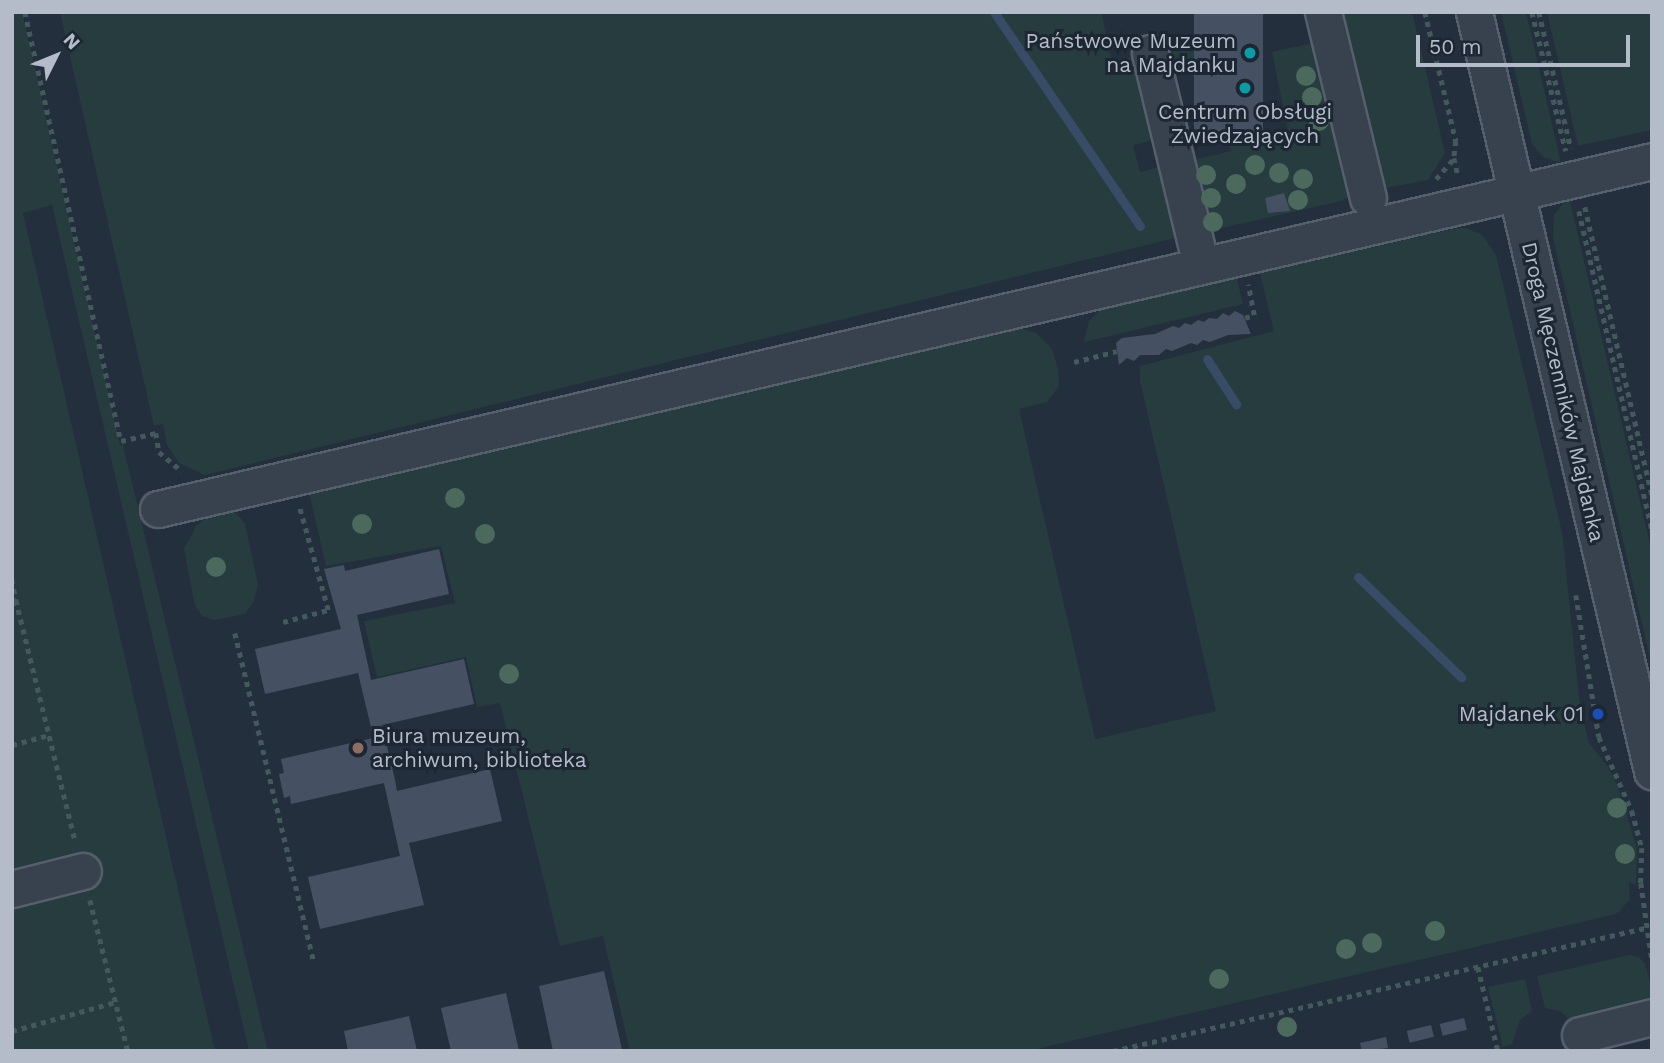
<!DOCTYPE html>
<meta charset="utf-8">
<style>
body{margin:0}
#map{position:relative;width:1664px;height:1063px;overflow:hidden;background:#242f3e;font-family:"Work Sans",sans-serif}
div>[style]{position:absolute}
.green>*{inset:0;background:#263c3f;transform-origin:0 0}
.stream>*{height:9px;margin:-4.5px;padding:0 4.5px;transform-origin:4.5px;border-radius:4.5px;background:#394c67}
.building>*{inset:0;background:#455162;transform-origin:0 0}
.path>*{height:4.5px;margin-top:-2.25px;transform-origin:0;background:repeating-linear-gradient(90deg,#44595c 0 5px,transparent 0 10px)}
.roads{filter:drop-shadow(2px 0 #565f6c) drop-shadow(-2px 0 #565f6c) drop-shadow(0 2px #565f6c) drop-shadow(0 -2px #565f6c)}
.minor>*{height:35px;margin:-17.5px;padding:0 17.5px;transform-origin:17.5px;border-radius:17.5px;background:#38414e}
.trees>*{width:20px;height:20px;margin:-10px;border-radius:50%;background:#4b6a5d}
.dots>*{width:19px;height:19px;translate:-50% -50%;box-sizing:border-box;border:4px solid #1d2633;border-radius:50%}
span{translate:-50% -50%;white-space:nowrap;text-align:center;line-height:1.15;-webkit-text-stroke:6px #1d2633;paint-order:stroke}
.poi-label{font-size:21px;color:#b4bcc9}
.right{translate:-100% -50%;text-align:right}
.left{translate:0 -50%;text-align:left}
.street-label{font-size:21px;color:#b4bcc9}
.frame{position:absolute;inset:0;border:14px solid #b4bcc9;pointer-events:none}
.north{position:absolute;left:21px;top:21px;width:70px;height:70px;-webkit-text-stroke:5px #1d2633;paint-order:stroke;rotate:47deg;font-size:19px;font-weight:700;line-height:28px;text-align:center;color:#b4bcc9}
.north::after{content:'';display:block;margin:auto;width:24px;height:32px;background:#b4bcc9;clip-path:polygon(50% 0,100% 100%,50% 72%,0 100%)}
.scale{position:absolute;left:1416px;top:35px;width:214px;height:32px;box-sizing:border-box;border:4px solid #b4bcc9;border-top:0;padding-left:9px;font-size:21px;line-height:24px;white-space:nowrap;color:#b4bcc9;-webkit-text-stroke:5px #1d2633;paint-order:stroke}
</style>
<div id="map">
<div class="green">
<div style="clip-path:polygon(12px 12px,22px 12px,120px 445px,123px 445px,268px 1051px,249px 1051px,52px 205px,23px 213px,215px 1051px,12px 1051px)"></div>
<div style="clip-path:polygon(60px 12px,1101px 12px,1112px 61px,1134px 57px,1161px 138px,1133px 145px,1140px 172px,1167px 165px,1179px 237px,205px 475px,179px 463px,167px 445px,163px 424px,154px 426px)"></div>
<div style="clip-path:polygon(1343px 12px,1412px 12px,1445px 153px,1428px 180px,1385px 188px)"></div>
<div style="clip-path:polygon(1501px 12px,1526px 12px,1561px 163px,1543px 157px,1532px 144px)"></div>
<div style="clip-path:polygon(1547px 12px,1652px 12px,1652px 130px,1578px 146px)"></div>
<div style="clip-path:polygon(1319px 42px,1354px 193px,1342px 201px,1208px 231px,1187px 167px,1194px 160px,1231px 151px,1230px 145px,1288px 131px,1272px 52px)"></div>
<div style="clip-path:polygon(1195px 43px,1200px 64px,1166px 72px,1162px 60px,1167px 49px)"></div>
<div style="left:1203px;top:75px;width:69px;height:9px;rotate:77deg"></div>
<div style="clip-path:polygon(1570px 201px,1652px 553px,1652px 667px,1553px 237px,1554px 215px,1563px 204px)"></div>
<div style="clip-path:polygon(1457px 228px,1466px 228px,1482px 235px,1496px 255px,1562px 532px,1580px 706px,1589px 743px,1608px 767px,1618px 788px,1637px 848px,1636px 884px,1629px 883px,1630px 899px,1619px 912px,1612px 915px,1028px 1051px,630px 1051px,603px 936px,560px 946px,500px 703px,477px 707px,466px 657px,377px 677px,364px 621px,455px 603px,441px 546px,326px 566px,309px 492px,1020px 328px,1036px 333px,1052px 349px,1058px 369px,1059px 386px,1047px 402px,1019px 409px,1095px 739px,1216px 711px,1140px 381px,1140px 366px,1274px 331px,1260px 273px)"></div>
<div style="clip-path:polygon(1235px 271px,1243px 304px,1084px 342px,1089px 321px,1105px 305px)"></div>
<div style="clip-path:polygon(231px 508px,245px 523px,258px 585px,254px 601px,245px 614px,214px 620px,202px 616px,195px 606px,184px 549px,196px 526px,214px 512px)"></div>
<div style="clip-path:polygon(1630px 955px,1639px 957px,1645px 963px,1652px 992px,1652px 1011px,1575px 1025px,1560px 1011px,1545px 1008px,1537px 976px)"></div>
<div style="clip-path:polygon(1525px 979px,1532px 1011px,1520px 1020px,1512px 1044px,1503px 1047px,1488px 987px)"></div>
</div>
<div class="stream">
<div style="left:994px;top:12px;width:259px;rotate:55.7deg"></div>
<div style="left:1207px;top:359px;width:54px;rotate:57.2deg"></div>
<div style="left:1358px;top:577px;width:144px;rotate:44.2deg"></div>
</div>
<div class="building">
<div style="left:1194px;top:12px;width:69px;height:130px"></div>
<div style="clip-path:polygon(1284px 193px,1290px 211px,1268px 213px,1265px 198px)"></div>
<div style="clip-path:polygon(1235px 311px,1243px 315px,1251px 334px,1228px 335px,1210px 342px,1203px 340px,1197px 345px,1191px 343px,1172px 351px,1166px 349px,1159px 355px,1140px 355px,1134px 361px,1127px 358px,1119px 365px,1116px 343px,1122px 338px,1155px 334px,1173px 326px,1179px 328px,1185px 323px,1191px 325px,1198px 320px,1204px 322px,1209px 318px,1217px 319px,1223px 313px,1229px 316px)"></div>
<div style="clip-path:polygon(439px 549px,449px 594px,357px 615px,369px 670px,371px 680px,464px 659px,474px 704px,382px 725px,395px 780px,397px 791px,490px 769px,502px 821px,409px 843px,424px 905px,320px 929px,308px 877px,400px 856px,384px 783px,291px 804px,290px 796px,284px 798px,279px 774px,284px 773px,281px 759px,373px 738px,371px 727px,358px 673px,265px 694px,255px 649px,341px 629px,324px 569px,344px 565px,345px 571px)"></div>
<div style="clip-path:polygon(604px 971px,622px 1049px,553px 1051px,539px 986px)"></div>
<div style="clip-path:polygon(506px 993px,519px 1051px,451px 1051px,441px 1008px)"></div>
<div style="clip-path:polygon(409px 1016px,417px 1051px,348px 1051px,344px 1031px)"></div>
<div style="left:1464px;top:1018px;width:12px;height:25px;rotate:76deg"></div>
<div style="left:1431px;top:1025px;width:12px;height:25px;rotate:76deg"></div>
<div style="clip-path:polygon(1386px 1037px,1388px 1048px,1362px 1051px,1360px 1043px)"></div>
</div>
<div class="path">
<div style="left:25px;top:12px;width:440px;rotate:77.4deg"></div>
<div style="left:121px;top:441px;width:36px;rotate:-13deg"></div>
<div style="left:156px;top:433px;width:19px;rotate:81deg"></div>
<div style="left:159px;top:452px;width:30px;rotate:40deg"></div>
<div style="left:1425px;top:12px;width:133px;rotate:76.5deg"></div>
<div style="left:1456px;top:141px;width:17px;rotate:97deg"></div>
<div style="left:1454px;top:158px;width:17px;rotate:77deg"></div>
<div style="left:1532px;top:12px;width:143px;rotate:76.3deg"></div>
<div style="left:1539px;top:12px;width:140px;rotate:76.8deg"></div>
<div style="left:1436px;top:179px;width:28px;rotate:-49deg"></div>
<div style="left:1585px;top:207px;width:297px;rotate:76.9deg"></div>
<div style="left:1579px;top:211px;width:326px;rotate:77.1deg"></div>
<div style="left:1245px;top:318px;width:9px;rotate:-18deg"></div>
<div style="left:1254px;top:315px;width:31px;rotate:-101deg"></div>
<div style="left:1074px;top:362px;width:44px;rotate:-14.3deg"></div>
<div style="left:12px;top:579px;width:21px;rotate:79deg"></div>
<div style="left:1576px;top:595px;width:144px;rotate:80.8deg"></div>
<div style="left:1599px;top:737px;width:81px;rotate:66deg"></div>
<div style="left:1632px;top:811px;width:38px;rotate:75deg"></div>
<div style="left:1642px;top:848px;width:35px;rotate:92deg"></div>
<div style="left:1641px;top:883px;width:78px;rotate:81.9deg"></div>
<div style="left:12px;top:601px;width:4px;rotate:-14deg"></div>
<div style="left:16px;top:600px;width:247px;rotate:76.2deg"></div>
<div style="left:283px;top:622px;width:47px;rotate:-14.9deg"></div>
<div style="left:328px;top:610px;width:108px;rotate:-105.6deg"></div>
<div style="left:235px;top:633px;width:338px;rotate:76.5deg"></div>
<div style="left:12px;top:745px;width:39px;rotate:-15deg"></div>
<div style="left:90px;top:900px;width:156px;rotate:75.9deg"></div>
<div style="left:1478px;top:967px;width:86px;rotate:76.6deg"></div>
<div style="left:12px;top:1031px;width:108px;rotate:-15.6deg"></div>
<div style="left:1113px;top:1051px;width:546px;rotate:-13.02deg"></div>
</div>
<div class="roads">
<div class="minor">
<div style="left:1323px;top:12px;width:191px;rotate:76.4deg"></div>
<div style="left:1474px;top:12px;width:780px;rotate:76.8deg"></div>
<div style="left:1150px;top:53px;width:218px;rotate:76.5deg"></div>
<div style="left:158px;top:509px;width:1534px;rotate:-13.11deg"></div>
<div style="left:12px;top:889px;width:73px;rotate:-14.2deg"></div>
<div style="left:1580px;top:1035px;width:74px;rotate:-14deg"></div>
</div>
</div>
<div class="trees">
<div style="left:1306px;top:76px"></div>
<div style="left:1312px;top:97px"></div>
<div style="left:1319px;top:121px"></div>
<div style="left:1255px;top:165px"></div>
<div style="left:1279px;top:173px"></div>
<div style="left:1206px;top:175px"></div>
<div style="left:1303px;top:179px"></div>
<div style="left:1236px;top:184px"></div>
<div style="left:1211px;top:198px"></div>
<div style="left:1298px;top:200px"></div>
<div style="left:1213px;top:222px"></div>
<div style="left:455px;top:498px"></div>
<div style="left:362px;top:524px"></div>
<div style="left:485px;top:534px"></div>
<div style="left:216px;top:567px"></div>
<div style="left:509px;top:674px"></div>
<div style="left:1617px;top:808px"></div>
<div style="left:1625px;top:854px"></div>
<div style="left:1435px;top:931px"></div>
<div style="left:1372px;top:943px"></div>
<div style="left:1346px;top:949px"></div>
<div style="left:1219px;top:979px"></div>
<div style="left:1287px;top:1027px"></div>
</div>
<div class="dots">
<div style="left:1250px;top:53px;background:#0f9aa8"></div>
<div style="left:1245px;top:88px;background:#0f9aa8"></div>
<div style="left:1598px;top:714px;background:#1a4fb4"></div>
<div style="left:358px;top:748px;background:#8d6e63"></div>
</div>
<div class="poi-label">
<span class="right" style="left:1236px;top:53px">Państwowe Muzeum<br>na Majdanku</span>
<span style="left:1245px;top:124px">Centrum Obsługi<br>Zwiedzających</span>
<span class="right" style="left:1584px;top:714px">Majdanek 01</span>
<span class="left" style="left:372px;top:748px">Biura muzeum,<br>archiwum, biblioteka</span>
</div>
<div class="street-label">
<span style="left:1563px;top:392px;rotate:77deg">Droga Męczenników Majdanka</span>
</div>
<div class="frame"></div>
<div class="north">N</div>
<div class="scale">50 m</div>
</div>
